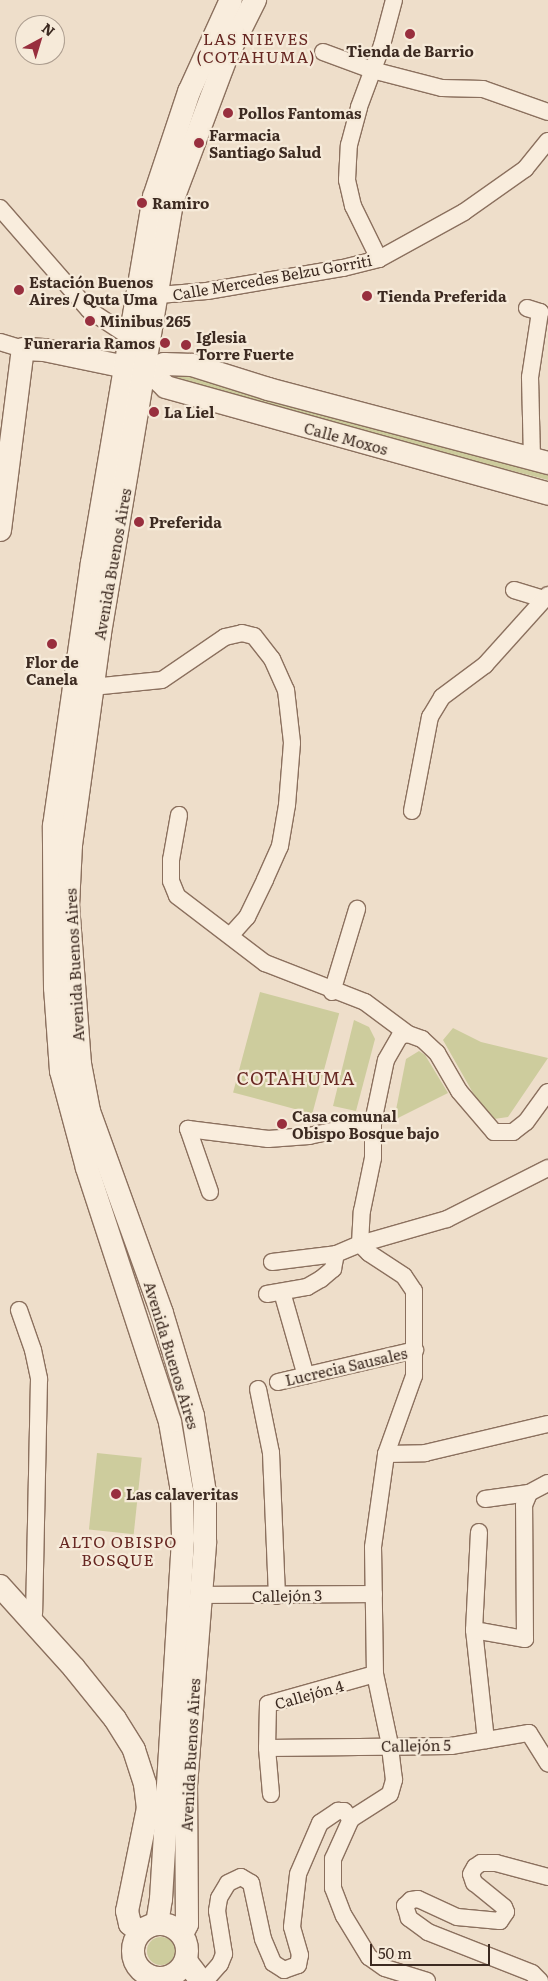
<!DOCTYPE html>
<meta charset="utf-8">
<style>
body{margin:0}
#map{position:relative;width:548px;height:1981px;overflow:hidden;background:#eedeca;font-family:Literata,serif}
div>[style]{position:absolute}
.green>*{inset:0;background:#cdcc9d;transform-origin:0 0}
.round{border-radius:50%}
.roads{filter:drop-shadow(1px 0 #8b705e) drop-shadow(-1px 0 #8b705e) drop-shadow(0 1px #8b705e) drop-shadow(0 -1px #8b705e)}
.street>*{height:16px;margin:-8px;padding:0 8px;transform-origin:8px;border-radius:8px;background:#f9eddd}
.secondary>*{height:22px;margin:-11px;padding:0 11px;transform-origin:11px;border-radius:11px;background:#f9eddd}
.secondary>.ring{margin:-11px;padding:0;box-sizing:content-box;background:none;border:22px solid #f9eddd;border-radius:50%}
.dots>*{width:14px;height:14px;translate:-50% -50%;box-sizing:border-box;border:2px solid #f6ead9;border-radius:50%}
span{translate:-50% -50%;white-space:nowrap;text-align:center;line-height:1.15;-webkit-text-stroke:4.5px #f6ead9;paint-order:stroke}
.poi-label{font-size:15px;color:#3c2a21;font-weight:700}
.left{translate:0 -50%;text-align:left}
.right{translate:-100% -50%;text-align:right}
.street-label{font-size:15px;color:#3c2a21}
.neighbourhood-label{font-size:16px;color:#672722;letter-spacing:1px}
.quarter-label{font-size:18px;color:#672722;letter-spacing:1px}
.north{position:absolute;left:15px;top:15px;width:50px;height:50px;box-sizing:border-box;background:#f6ead9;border:1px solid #ac9d8f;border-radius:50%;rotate:39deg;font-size:14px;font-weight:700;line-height:20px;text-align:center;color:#3c2a21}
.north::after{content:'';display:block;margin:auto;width:18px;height:22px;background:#982f3e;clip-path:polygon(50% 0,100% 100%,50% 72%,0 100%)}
.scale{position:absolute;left:370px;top:1944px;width:120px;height:22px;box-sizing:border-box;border:2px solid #3c2a21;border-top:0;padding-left:6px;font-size:15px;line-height:18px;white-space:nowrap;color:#3c2a21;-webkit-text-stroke:4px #f6ead9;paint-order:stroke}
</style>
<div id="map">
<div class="green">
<div style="clip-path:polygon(169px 368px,548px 471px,548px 480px,345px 428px,169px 375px)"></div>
<div style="left:260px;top:992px;width:82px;height:104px;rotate:15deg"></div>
<div style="clip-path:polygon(354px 1020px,369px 1027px,375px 1039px,356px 1111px,333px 1106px)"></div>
<div style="clip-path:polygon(453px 1028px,481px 1042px,548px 1058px,508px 1117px,494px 1119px,485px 1114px,443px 1040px)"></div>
<div style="clip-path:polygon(419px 1051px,425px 1055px,448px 1093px,394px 1120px,406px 1059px)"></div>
<div style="left:97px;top:1453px;width:45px;height:77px;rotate:6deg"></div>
<div class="round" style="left:147px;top:1937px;width:28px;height:28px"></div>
</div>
<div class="roads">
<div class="street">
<div style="left:323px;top:52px;width:52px;rotate:20.2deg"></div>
<div style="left:372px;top:70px;width:72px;rotate:14.4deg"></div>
<div style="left:442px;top:88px;width:41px;rotate:1.4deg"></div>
<div style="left:483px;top:89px;width:69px;rotate:19.5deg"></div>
<div style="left:0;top:208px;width:135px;rotate:48.9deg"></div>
<div style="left:89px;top:310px;width:49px;rotate:33.4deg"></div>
<div style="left:379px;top:259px;width:59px;rotate:-116.1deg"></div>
<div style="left:353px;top:206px;width:27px;rotate:-103deg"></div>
<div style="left:347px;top:180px;width:35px;rotate:-87deg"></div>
<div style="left:349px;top:145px;width:39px;rotate:-75deg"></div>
<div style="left:359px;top:107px;width:66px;rotate:-69.6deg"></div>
<div style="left:382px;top:45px;width:47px;rotate:-75.1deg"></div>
<div style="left:147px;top:296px;width:60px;rotate:-4.8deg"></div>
<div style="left:207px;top:291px;width:138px;rotate:-9.6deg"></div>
<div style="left:343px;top:268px;width:37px;rotate:-14deg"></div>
<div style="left:379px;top:259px;width:97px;rotate:-28.9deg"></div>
<div style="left:464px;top:212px;width:75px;rotate:-35.2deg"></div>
<div style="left:525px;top:169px;width:36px;rotate:-51deg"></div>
<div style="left:527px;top:308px;width:14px;rotate:17deg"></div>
<div style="left:540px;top:312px;width:66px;rotate:98.7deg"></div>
<div style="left:530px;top:377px;width:80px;rotate:88.6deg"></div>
<div style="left:0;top:342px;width:24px;rotate:17deg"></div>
<div style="left:514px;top:590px;width:30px;rotate:17deg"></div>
<div style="left:92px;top:687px;width:70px;rotate:-5.7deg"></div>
<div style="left:162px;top:680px;width:76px;rotate:-34.3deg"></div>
<div style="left:225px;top:637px;width:17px;rotate:-13deg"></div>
<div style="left:242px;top:633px;width:12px;rotate:14deg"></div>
<div style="left:254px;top:636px;width:29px;rotate:52deg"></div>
<div style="left:272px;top:659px;width:34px;rotate:66deg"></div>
<div style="left:286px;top:690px;width:53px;rotate:83.5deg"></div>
<div style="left:292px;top:743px;width:62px;rotate:94.6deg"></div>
<div style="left:287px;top:805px;width:42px;rotate:99.7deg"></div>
<div style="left:280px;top:846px;width:37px;rotate:114deg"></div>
<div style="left:265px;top:880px;width:41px;rotate:115.9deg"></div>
<div style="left:247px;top:917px;width:25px;rotate:132deg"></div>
<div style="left:412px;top:811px;width:96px;rotate:-79.2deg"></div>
<div style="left:430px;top:717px;width:23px;rotate:-59deg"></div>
<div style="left:442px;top:697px;width:54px;rotate:-36.7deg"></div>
<div style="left:485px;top:665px;width:94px;rotate:-48deg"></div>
<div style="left:179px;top:815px;width:46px;rotate:100.1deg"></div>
<div style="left:171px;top:860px;width:21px;rotate:90deg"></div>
<div style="left:171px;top:881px;width:16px;rotate:68deg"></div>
<div style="left:177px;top:896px;width:111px;rotate:37.3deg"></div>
<div style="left:265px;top:963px;width:107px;rotate:21.3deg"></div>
<div style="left:365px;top:1002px;width:54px;rotate:36.7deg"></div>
<div style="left:332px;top:992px;width:87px;rotate:-73.2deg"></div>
<div style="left:210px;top:1192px;width:67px;rotate:-109.2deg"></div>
<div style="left:188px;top:1129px;width:81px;rotate:7.1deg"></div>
<div style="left:268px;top:1139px;width:41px;rotate:-4.2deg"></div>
<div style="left:309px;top:1136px;width:66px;rotate:-12.3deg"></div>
<div style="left:272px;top:1262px;width:64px;rotate:-7.1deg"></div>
<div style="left:336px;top:1254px;width:26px;rotate:-23deg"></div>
<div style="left:360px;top:1244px;width:91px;rotate:-16deg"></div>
<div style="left:447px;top:1219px;width:113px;rotate:-26.8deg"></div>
<div style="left:282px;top:1292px;width:87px;rotate:74.1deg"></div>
<div style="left:267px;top:1294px;width:41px;rotate:-9.9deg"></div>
<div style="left:307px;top:1287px;width:16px;rotate:-30deg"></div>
<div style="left:321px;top:1279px;width:16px;rotate:-40deg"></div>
<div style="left:333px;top:1269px;width:15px;rotate:-79deg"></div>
<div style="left:19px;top:1310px;width:42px;rotate:70.7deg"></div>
<div style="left:33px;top:1350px;width:30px;rotate:78deg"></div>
<div style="left:39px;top:1379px;width:234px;rotate:91.2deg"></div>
<div style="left:34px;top:1613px;width:10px;rotate:114deg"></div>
<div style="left:278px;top:1382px;width:141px;rotate:-13.1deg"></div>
<div style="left:258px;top:1389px;width:65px;rotate:78.5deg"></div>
<div style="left:271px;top:1453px;width:143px;rotate:87.6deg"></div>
<div style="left:386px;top:1454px;width:39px;rotate:-1deg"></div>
<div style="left:425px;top:1453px;width:126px;rotate:-13.3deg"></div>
<div style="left:485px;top:1499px;width:44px;rotate:-7.8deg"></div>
<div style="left:529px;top:1493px;width:21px;rotate:-28deg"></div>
<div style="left:479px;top:1532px;width:98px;rotate:92.9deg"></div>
<div style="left:474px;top:1630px;width:111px;rotate:83.8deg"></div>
<div style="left:200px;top:1595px;width:174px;rotate:-0.3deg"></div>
<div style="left:474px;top:1630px;width:52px;rotate:10deg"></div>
<div style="left:525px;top:1639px;width:134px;rotate:-90.4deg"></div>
<div style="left:524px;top:1505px;width:13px;rotate:-67deg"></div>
<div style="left:267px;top:1748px;width:184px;rotate:-0.6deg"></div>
<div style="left:451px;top:1746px;width:79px;rotate:-9.5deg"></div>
<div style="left:529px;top:1733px;width:36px;rotate:58deg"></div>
<div style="left:271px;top:1794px;width:46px;rotate:-95deg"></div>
<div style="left:267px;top:1748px;width:44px;rotate:-88.7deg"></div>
<div style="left:268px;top:1704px;width:111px;rotate:-15.7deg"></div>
<div style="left:351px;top:1819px;width:46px;rotate:-32.7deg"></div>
<div style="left:390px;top:1794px;width:15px;rotate:-74deg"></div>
<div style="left:394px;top:1780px;width:35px;rotate:-97deg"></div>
<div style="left:390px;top:1745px;width:73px;rotate:-101.9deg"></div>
<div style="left:375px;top:1674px;width:127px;rotate:-90.9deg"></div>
<div style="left:373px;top:1547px;width:94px;rotate:-82deg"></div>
<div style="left:386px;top:1454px;width:83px;rotate:-70.3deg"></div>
<div style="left:414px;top:1376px;width:85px;rotate:-90deg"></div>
<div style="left:414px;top:1291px;width:18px;rotate:-124deg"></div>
<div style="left:404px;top:1276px;width:42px;rotate:-146.7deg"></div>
<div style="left:369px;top:1253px;width:13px;rotate:-135deg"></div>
<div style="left:360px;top:1244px;width:33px;rotate:-87deg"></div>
<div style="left:362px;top:1211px;width:54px;rotate:-78.3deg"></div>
<div style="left:373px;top:1158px;width:36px;rotate:-90deg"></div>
<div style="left:373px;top:1122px;width:63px;rotate:-78.2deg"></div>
<div style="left:386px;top:1060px;width:28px;rotate:-60deg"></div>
<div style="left:400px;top:1036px;width:8px;rotate:-14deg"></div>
<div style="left:408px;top:1034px;width:15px;rotate:20deg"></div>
<div style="left:422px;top:1039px;width:21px;rotate:43deg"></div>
<div style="left:437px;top:1053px;width:44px;rotate:59.9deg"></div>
<div style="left:459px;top:1091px;width:54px;rotate:49.5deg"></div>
<div style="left:494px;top:1132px;width:19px"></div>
<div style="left:513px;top:1132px;width:16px;rotate:-38deg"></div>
<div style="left:526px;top:1122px;width:37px;rotate:-54deg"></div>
<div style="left:205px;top:1981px;width:23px;rotate:-49deg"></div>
<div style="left:220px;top:1964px;width:11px;rotate:-68deg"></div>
<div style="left:224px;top:1954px;width:44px;rotate:-99.2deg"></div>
<div style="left:217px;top:1911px;width:13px;rotate:-81deg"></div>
<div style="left:219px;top:1898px;width:17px;rotate:-59deg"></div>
<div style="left:228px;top:1883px;width:14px;rotate:-25deg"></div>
<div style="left:241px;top:1877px;width:12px;rotate:31deg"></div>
<div style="left:251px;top:1883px;width:57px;rotate:77.9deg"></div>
<div style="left:263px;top:1939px;width:26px;rotate:67deg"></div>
<div style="left:273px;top:1963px;width:13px;rotate:32deg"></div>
<div style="left:284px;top:1970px;width:15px;rotate:-20deg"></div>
<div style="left:298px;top:1965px;width:10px;rotate:-79deg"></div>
<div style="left:300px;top:1955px;width:29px;rotate:-106deg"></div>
<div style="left:292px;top:1927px;width:53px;rotate:-83.5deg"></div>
<div style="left:298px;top:1874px;width:56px;rotate:-66.7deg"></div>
<div style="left:320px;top:1823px;width:22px;rotate:-34deg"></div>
<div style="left:338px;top:1811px;width:6px"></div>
<div style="left:344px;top:1811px;width:11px;rotate:49deg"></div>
<div style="left:351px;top:1819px;width:44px;rotate:114.2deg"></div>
<div style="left:333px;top:1859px;width:29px;rotate:90deg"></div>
<div style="left:333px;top:1888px;width:30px;rotate:69deg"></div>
<div style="left:344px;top:1916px;width:48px;rotate:58.6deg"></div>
<div style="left:369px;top:1957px;width:19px;rotate:35deg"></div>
<div style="left:385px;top:1968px;width:44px;rotate:17.2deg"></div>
<div style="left:540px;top:1981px;width:11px;rotate:-135deg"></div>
<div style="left:532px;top:1973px;width:112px;rotate:-158.5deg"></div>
<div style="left:428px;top:1932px;width:24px;rotate:-144deg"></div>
<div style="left:409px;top:1918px;width:13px;rotate:-108deg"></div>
<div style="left:405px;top:1906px;width:8px;rotate:-45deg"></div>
<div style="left:411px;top:1900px;width:7px;rotate:-8deg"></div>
<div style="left:418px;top:1899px;width:43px;rotate:24.8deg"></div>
<div style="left:457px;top:1917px;width:43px;rotate:5.3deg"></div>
<div style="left:500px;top:1921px;width:11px;rotate:-56deg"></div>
<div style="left:506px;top:1912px;width:5px;rotate:-112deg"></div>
<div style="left:504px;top:1907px;width:38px;rotate:-141deg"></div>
<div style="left:474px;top:1883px;width:9px;rotate:-108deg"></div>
<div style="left:471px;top:1874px;width:8px;rotate:-60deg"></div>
<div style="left:475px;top:1867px;width:7px;rotate:-34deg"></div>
<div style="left:481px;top:1863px;width:15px"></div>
<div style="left:496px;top:1863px;width:54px;rotate:15.1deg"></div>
</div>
<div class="secondary">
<div style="left:150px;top:372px;width:16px;rotate:-30deg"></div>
<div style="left:164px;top:364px;width:28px;rotate:2deg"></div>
<div style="left:192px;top:365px;width:80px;rotate:17.5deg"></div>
<div style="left:268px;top:389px;width:290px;rotate:14.8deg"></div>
<div style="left:0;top:530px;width:182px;rotate:-82.8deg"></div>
<div style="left:23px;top:349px;width:21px;rotate:3deg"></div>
<div style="left:44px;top:350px;width:108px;rotate:11.7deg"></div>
<div style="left:150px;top:372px;width:22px;rotate:43deg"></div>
<div style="left:166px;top:387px;width:397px;rotate:15.6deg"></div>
<div style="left:0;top:1586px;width:110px;rotate:47.9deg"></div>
<div style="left:74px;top:1668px;width:65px;rotate:51.2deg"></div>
<div style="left:115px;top:1719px;width:36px;rotate:58deg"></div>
<div style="left:134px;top:1750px;width:36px;rotate:72deg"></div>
<div style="left:145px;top:1784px;width:24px;rotate:83deg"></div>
<div style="left:148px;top:1808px;width:105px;rotate:101.5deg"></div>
<div style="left:127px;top:1911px;width:13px;rotate:77deg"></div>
<div style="left:130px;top:1924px;width:13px;rotate:39deg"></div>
<div class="ring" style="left:133px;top:1924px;width:32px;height:32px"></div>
<div style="left:157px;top:1924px;width:25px;rotate:-81deg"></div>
<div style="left:161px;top:1899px;width:362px;rotate:-86.5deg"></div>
<div style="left:183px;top:1538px;width:47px;rotate:-91.2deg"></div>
<div style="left:182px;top:1491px;width:70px;rotate:-99.9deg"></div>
<div style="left:170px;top:1422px;width:267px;rotate:-108.1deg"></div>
<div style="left:87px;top:1168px;width:100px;rotate:-105deg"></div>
<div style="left:61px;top:1071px;width:83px;rotate:-94.1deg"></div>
<div style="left:55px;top:988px;width:162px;rotate:-90.4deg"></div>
<div style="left:54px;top:826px;width:266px;rotate:-81.8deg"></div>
<div style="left:92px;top:563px;width:371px;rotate:-80.4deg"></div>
<div style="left:154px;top:197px;width:111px;rotate:-71.6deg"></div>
<div style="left:189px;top:92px;width:101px;rotate:-65.5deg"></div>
<div style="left:182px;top:1934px;width:11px;rotate:-63deg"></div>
<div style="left:187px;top:1924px;width:138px;rotate:-90.4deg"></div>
<div style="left:186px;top:1786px;width:245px;rotate:-85.5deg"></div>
<div style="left:205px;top:1542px;width:49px;rotate:-90deg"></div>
<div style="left:205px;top:1493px;width:78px;rotate:-98.9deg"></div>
<div style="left:193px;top:1416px;width:108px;rotate:-106.8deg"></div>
<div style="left:162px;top:1313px;width:215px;rotate:-109.9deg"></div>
<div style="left:89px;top:1111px;width:48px;rotate:-100.8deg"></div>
<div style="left:80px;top:1064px;width:158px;rotate:-94.3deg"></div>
<div style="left:68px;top:906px;width:61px;rotate:-87.2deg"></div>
<div style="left:71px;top:845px;width:214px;rotate:-82.2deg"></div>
<div style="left:100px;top:633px;width:440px;rotate:-80.5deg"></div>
<div style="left:173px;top:199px;width:151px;rotate:-69.4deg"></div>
<div style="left:226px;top:58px;width:65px;rotate:-63.4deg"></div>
<div style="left:186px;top:1961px;width:25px;rotate:53deg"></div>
</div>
</div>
<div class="dots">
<div style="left:410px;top:34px;background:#982f3e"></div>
<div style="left:228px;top:113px;background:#982f3e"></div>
<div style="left:199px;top:143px;background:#982f3e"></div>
<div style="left:142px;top:203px;background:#982f3e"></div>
<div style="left:19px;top:290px;background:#982f3e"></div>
<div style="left:367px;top:296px;background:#982f3e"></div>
<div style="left:90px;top:321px;background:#982f3e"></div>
<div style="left:165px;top:343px;background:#982f3e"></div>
<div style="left:186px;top:345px;background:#982f3e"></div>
<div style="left:154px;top:412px;background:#982f3e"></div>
<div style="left:139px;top:522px;background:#982f3e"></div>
<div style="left:52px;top:644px;background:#982f3e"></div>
<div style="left:282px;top:1124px;background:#982f3e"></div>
<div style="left:116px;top:1494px;background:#982f3e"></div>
</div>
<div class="poi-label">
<span style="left:410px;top:51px">Tienda de Barrio</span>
<span class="left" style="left:238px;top:113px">Pollos Fantomas</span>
<span class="left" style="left:209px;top:143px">Farmacia<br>Santiago Salud</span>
<span class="left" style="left:152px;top:203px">Ramiro</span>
<span class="left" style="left:29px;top:290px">Estación Buenos<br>Aires / Quta Uma</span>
<span class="left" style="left:377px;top:296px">Tienda Preferida</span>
<span class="left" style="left:100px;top:321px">Minibus 265</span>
<span class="left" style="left:196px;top:345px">Iglesia<br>Torre Fuerte</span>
<span class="right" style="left:155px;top:343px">Funeraria Ramos</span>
<span class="left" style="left:164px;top:412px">La Liel</span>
<span class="left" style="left:149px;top:522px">Preferida</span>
<span style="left:52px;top:670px">Flor de<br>Canela</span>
<span class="left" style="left:292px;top:1124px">Casa comunal<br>Obispo Bosque bajo</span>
<span class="left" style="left:126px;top:1494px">Las calaveritas</span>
</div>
<div class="street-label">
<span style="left:272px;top:277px;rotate:-10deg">Calle Mercedes Belzu Gorriti</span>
<span style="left:346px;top:438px;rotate:15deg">Calle Moxos</span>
<span style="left:112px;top:564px;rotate:-80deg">Avenida Buenos Aires</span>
<span style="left:74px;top:965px;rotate:-93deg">Avenida Buenos Aires</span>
<span style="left:172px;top:1355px;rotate:73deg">Avenida Buenos Aires</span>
<span style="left:346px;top:1366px;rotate:-13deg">Lucrecia Sausales</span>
<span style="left:287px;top:1595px;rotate:-1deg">Callejón 3</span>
<span style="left:309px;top:1694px;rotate:-16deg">Callejón 4</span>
<span style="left:416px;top:1745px;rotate:-1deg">Callejón 5</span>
<span style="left:190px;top:1755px;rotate:-87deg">Avenida Buenos Aires</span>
</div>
<div class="neighbourhood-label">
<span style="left:256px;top:47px">LAS NIEVES<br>(COTAHUMA)</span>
<span style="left:118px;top:1550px">ALTO OBISPO<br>BOSQUE</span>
</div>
<div class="quarter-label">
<span style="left:296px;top:1078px">COTAHUMA</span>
</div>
<div class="north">N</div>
<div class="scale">50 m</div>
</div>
